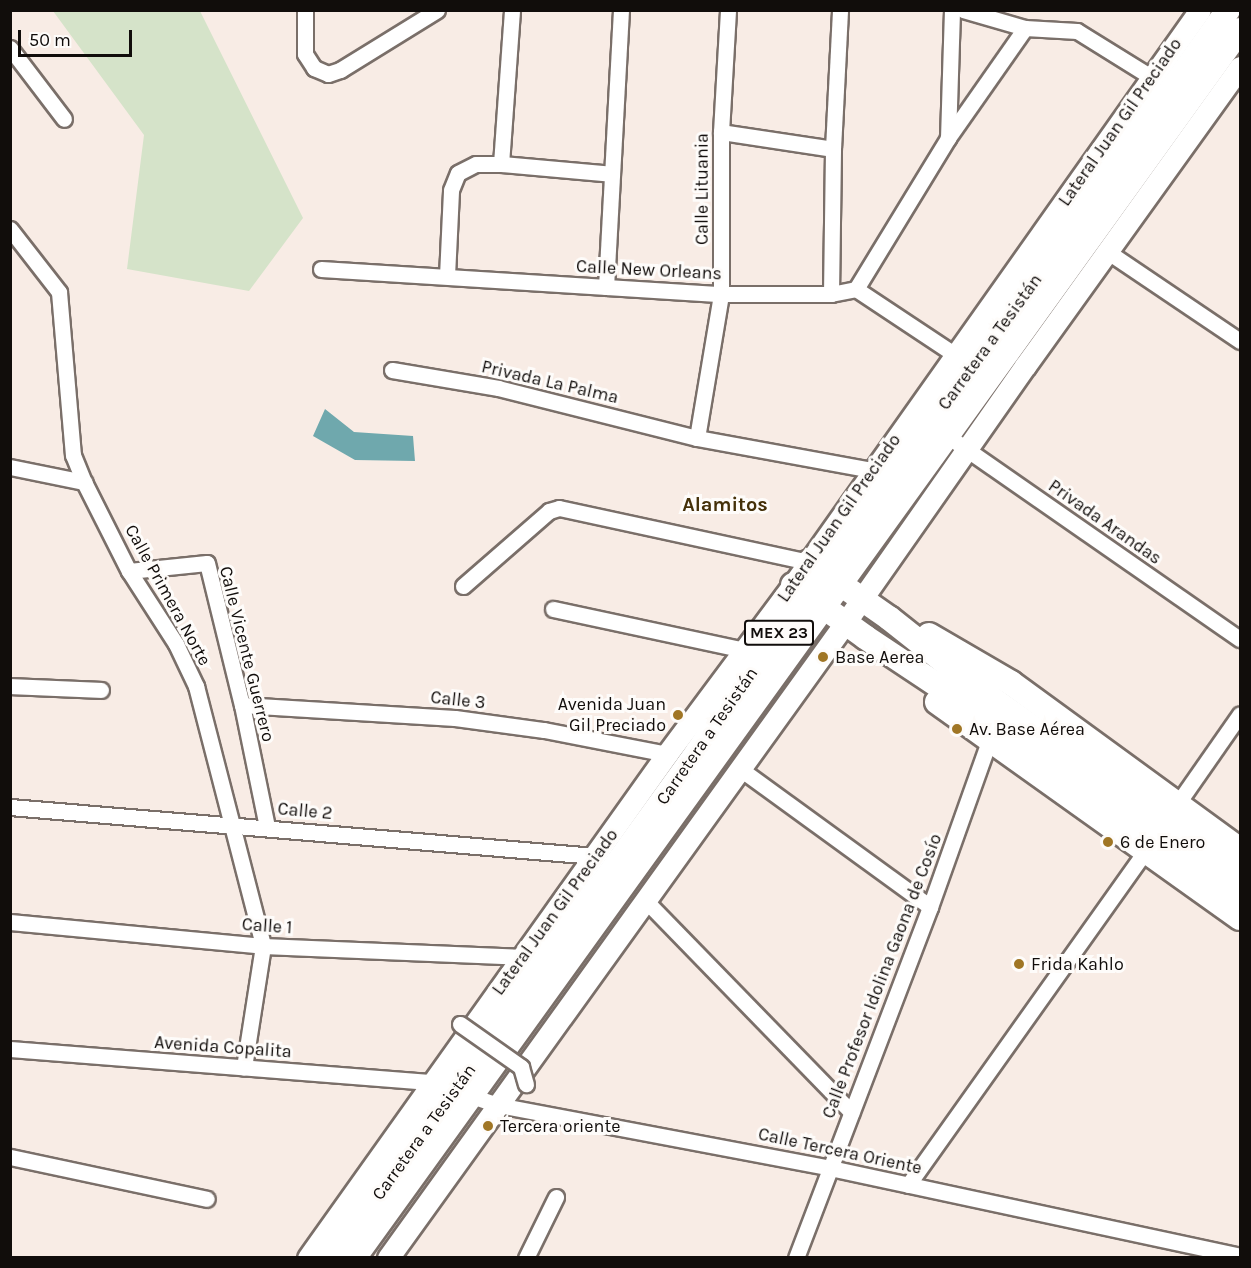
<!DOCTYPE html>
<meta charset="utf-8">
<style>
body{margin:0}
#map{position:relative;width:1251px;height:1268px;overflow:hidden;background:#f8ece5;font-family:Karla,sans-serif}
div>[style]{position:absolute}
.green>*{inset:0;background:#d5e3c9}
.water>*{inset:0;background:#6fa8ad}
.roads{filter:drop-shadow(2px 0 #7a6f69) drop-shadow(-2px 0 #7a6f69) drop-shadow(0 2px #7a6f69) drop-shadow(0 -2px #7a6f69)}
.street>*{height:15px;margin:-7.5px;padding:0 7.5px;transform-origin:7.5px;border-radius:7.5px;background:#fff}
.secondary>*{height:21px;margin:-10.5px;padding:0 10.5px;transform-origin:10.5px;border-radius:10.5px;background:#fff}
.primary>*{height:24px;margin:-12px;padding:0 12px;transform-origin:12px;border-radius:12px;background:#fff}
.bridges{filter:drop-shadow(2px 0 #7a6f69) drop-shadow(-2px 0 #7a6f69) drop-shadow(0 2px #7a6f69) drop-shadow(0 -2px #7a6f69)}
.street-bridge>*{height:15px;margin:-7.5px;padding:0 7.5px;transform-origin:7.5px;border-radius:7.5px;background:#fff}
.dots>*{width:16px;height:16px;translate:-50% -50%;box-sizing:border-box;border:3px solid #fefcfa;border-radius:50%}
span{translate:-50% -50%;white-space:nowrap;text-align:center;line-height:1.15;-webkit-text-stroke:6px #fefcfa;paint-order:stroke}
.shield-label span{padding:2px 4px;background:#fefcfa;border:2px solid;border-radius:4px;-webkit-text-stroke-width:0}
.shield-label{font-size:16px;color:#110d0b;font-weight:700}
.street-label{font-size:18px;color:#110d0b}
.poi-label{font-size:18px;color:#110d0b}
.left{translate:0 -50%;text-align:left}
.right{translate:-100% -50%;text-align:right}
.neighbourhood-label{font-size:20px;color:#443009;font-weight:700}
.frame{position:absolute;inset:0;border:12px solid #110d0b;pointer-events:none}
.scale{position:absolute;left:18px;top:30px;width:114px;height:27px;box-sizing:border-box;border:3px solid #110d0b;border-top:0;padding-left:8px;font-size:18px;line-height:21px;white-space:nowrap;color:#110d0b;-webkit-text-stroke:4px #fefcfa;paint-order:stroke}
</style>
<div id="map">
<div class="green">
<div style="clip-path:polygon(53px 11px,200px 11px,303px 218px,249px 291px,127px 269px,144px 135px)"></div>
</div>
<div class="water">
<div style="clip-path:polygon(325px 409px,354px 432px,413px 436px,415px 461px,355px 460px,313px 436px)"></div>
</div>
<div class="roads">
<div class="street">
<div style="left:305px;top:10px;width:44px;rotate:90deg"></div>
<div style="left:305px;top:54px;width:17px;rotate:57deg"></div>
<div style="left:314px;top:68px;width:15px;rotate:23deg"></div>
<div style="left:328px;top:74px;width:13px;rotate:-18deg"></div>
<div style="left:340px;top:70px;width:114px;rotate:-31.7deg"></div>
<div style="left:963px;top:10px;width:65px;rotate:16.2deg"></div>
<div style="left:1025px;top:28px;width:52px;rotate:3.3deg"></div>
<div style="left:1077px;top:31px;width:87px;rotate:31.9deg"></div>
<div style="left:10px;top:48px;width:89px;rotate:52.7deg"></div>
<div style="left:721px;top:132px;width:113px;rotate:8.6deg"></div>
<div style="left:948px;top:138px;width:128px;rotate:-88.2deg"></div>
<div style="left:501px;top:164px;width:154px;rotate:-85.9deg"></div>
<div style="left:10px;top:229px;width:80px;rotate:52.1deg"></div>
<div style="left:59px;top:292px;width:164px;rotate:85.1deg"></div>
<div style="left:73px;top:455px;width:29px;rotate:68deg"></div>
<div style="left:84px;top:482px;width:100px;rotate:63.2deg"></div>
<div style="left:129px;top:571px;width:87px;rotate:57.2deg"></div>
<div style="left:176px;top:644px;width:47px;rotate:64.5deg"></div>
<div style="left:196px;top:686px;width:268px;rotate:75.5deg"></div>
<div style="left:263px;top:946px;width:123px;rotate:98.9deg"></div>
<div style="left:1108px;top:252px;width:159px;rotate:34deg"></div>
<div style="left:321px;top:269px;width:401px;rotate:3.6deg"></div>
<div style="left:721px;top:294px;width:110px"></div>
<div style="left:831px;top:294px;width:25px;rotate:-11deg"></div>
<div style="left:856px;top:289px;width:118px;rotate:33.6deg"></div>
<div style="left:447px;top:276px;width:86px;rotate:-87.3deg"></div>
<div style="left:451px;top:190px;width:18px;rotate:-68deg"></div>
<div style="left:458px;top:173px;width:20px;rotate:-27deg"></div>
<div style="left:476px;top:164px;width:25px"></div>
<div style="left:501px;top:164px;width:111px;rotate:5.1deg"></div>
<div style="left:606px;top:287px;width:277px;rotate:-86.9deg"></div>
<div style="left:856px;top:289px;width:177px;rotate:-58.6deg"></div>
<div style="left:948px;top:138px;width:134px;rotate:-55deg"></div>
<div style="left:831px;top:294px;width:145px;rotate:-89.2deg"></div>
<div style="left:833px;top:149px;width:139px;rotate:-87.1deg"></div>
<div style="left:392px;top:370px;width:108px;rotate:9.6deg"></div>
<div style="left:498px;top:388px;width:205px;rotate:14.1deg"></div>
<div style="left:697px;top:438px;width:178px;rotate:10.4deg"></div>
<div style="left:949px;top:437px;width:354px;rotate:34.8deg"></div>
<div style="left:697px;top:438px;width:146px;rotate:-80.5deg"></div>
<div style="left:721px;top:294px;width:162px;rotate:-90deg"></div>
<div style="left:721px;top:132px;width:122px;rotate:-86.7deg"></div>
<div style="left:10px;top:467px;width:76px;rotate:11.5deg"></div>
<div style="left:129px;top:571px;width:78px;rotate:-5.9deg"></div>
<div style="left:207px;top:563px;width:146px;rotate:76.2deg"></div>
<div style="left:242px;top:705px;width:125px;rotate:78.4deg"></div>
<div style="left:463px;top:586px;width:114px;rotate:-41.1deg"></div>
<div style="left:549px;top:511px;width:10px;rotate:-17deg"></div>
<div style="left:559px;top:508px;width:256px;rotate:12.2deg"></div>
<div style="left:553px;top:609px;width:195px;rotate:12.1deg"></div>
<div style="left:10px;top:686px;width:91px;rotate:2.5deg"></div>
<div style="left:242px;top:705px;width:213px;rotate:3.5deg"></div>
<div style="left:455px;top:718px;width:90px;rotate:7.7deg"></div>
<div style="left:544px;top:730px;width:125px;rotate:11deg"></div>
<div style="left:739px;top:768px;width:236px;rotate:36deg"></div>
<div style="left:1178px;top:803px;width:108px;rotate:-55.1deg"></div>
<div style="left:10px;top:807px;width:587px;rotate:4.79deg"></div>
<div style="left:645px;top:900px;width:296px;rotate:45.8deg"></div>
<div style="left:10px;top:922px;width:254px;rotate:5.4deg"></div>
<div style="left:263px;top:946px;width:259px;rotate:2.4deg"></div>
<div style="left:10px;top:1049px;width:424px;rotate:4.5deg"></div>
<div style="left:433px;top:1082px;width:9px;rotate:21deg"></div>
<div style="left:463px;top:1093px;width:37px;rotate:19deg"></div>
<div style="left:498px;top:1105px;width:338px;rotate:10.7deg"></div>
<div style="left:830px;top:1168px;width:419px;rotate:12.1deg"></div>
<div style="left:10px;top:1157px;width:201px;rotate:12deg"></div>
<div style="left:908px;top:1185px;width:411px;rotate:-54.6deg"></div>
<div style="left:526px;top:1258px;width:68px;rotate:-63.8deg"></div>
<div style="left:796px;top:1258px;width:376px;rotate:-69.1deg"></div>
<div style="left:930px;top:907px;width:176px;rotate:-70.4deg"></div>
</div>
<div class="secondary">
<div style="left:308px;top:1258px;width:619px;rotate:-54.54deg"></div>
<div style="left:667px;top:754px;width:211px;rotate:-53.3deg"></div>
<div style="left:793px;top:585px;width:704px;rotate:-54.71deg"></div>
<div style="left:388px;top:1258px;width:782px;rotate:-54.26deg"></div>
<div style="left:845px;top:623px;width:314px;rotate:-55deg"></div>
<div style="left:1025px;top:366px;width:368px;rotate:-54.3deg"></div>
</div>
<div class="primary">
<div style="left:809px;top:562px;width:98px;rotate:35deg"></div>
<div style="left:889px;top:618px;width:111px;rotate:38.4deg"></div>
<div style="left:976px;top:687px;width:325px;rotate:35.6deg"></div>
<div style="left:793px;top:585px;width:89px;rotate:35.8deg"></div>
<div style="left:865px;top:637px;width:168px;rotate:33.6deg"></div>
<div style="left:1005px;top:730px;width:288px;rotate:35.4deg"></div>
<div style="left:929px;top:635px;width:95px;rotate:30.3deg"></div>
<div style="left:1011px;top:683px;width:283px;rotate:36.1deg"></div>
<div style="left:937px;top:702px;width:372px;rotate:35.5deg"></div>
<div style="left:332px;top:1258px;width:625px;rotate:-54.17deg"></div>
<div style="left:698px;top:751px;width:134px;rotate:-56deg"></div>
<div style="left:773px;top:640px;width:98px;rotate:-52.4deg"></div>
<div style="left:833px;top:562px;width:679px;rotate:-54.41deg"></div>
<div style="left:354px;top:1258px;width:1514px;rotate:-54.19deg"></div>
</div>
</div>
<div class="bridges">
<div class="street-bridge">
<div style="left:460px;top:1024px;width:75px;rotate:35.2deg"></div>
<div style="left:521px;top:1067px;width:18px;rotate:74deg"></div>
</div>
</div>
<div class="dots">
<div style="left:823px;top:657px;background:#a07625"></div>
<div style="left:678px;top:715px;background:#a07625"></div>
<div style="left:957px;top:729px;background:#a07625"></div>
<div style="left:1108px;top:842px;background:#a07625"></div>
<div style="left:1019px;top:964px;background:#a07625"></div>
<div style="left:488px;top:1126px;background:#a07625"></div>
</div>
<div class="shield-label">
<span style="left:779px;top:633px">MEX 23</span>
</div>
<div class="street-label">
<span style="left:1120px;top:122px;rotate:-55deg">Lateral Juan Gil Preciado</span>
<span style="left:702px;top:189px;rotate:-90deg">Calle Lituania</span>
<span style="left:649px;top:270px;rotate:3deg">Calle New Orleans</span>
<span style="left:990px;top:342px;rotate:-54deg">Carretera a Tesistán</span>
<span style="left:550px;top:382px;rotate:13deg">Privada La Palma</span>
<span style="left:839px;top:518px;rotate:-55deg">Lateral Juan Gil Preciado</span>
<span style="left:1105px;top:522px;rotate:35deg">Privada Arandas</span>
<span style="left:168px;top:595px;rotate:61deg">Calle Primera Norte</span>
<span style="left:247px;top:654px;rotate:76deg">Calle Vicente Guerrero</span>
<span style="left:458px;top:700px;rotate:6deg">Calle 3</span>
<span style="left:707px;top:736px;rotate:-55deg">Carretera a Tesistán</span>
<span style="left:305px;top:811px;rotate:5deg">Calle 2</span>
<span style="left:555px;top:912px;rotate:-54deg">Lateral Juan Gil Preciado</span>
<span style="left:267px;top:926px;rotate:4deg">Calle 1</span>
<span style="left:882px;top:976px;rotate:-69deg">Calle Profesor Idolina Gaona de Cosío</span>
<span style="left:223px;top:1047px;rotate:4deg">Avenida Copalita</span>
<span style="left:424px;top:1132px;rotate:-54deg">Carretera a Tesistán</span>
<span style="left:840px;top:1151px;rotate:12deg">Calle Tercera Oriente</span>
</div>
<div class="poi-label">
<span class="left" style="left:835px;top:657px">Base Aerea</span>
<span class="right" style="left:666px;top:715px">Avenida Juan<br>Gil Preciado</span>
<span class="left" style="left:969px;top:729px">Av. Base Aérea</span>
<span class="left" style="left:1120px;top:842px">6 de Enero</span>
<span class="left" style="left:1031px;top:964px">Frida Kahlo</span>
<span class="left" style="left:500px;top:1126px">Tercera oriente</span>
</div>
<div class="neighbourhood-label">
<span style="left:725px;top:504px">Alamitos</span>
</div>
<div class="frame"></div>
<div class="scale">50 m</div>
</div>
